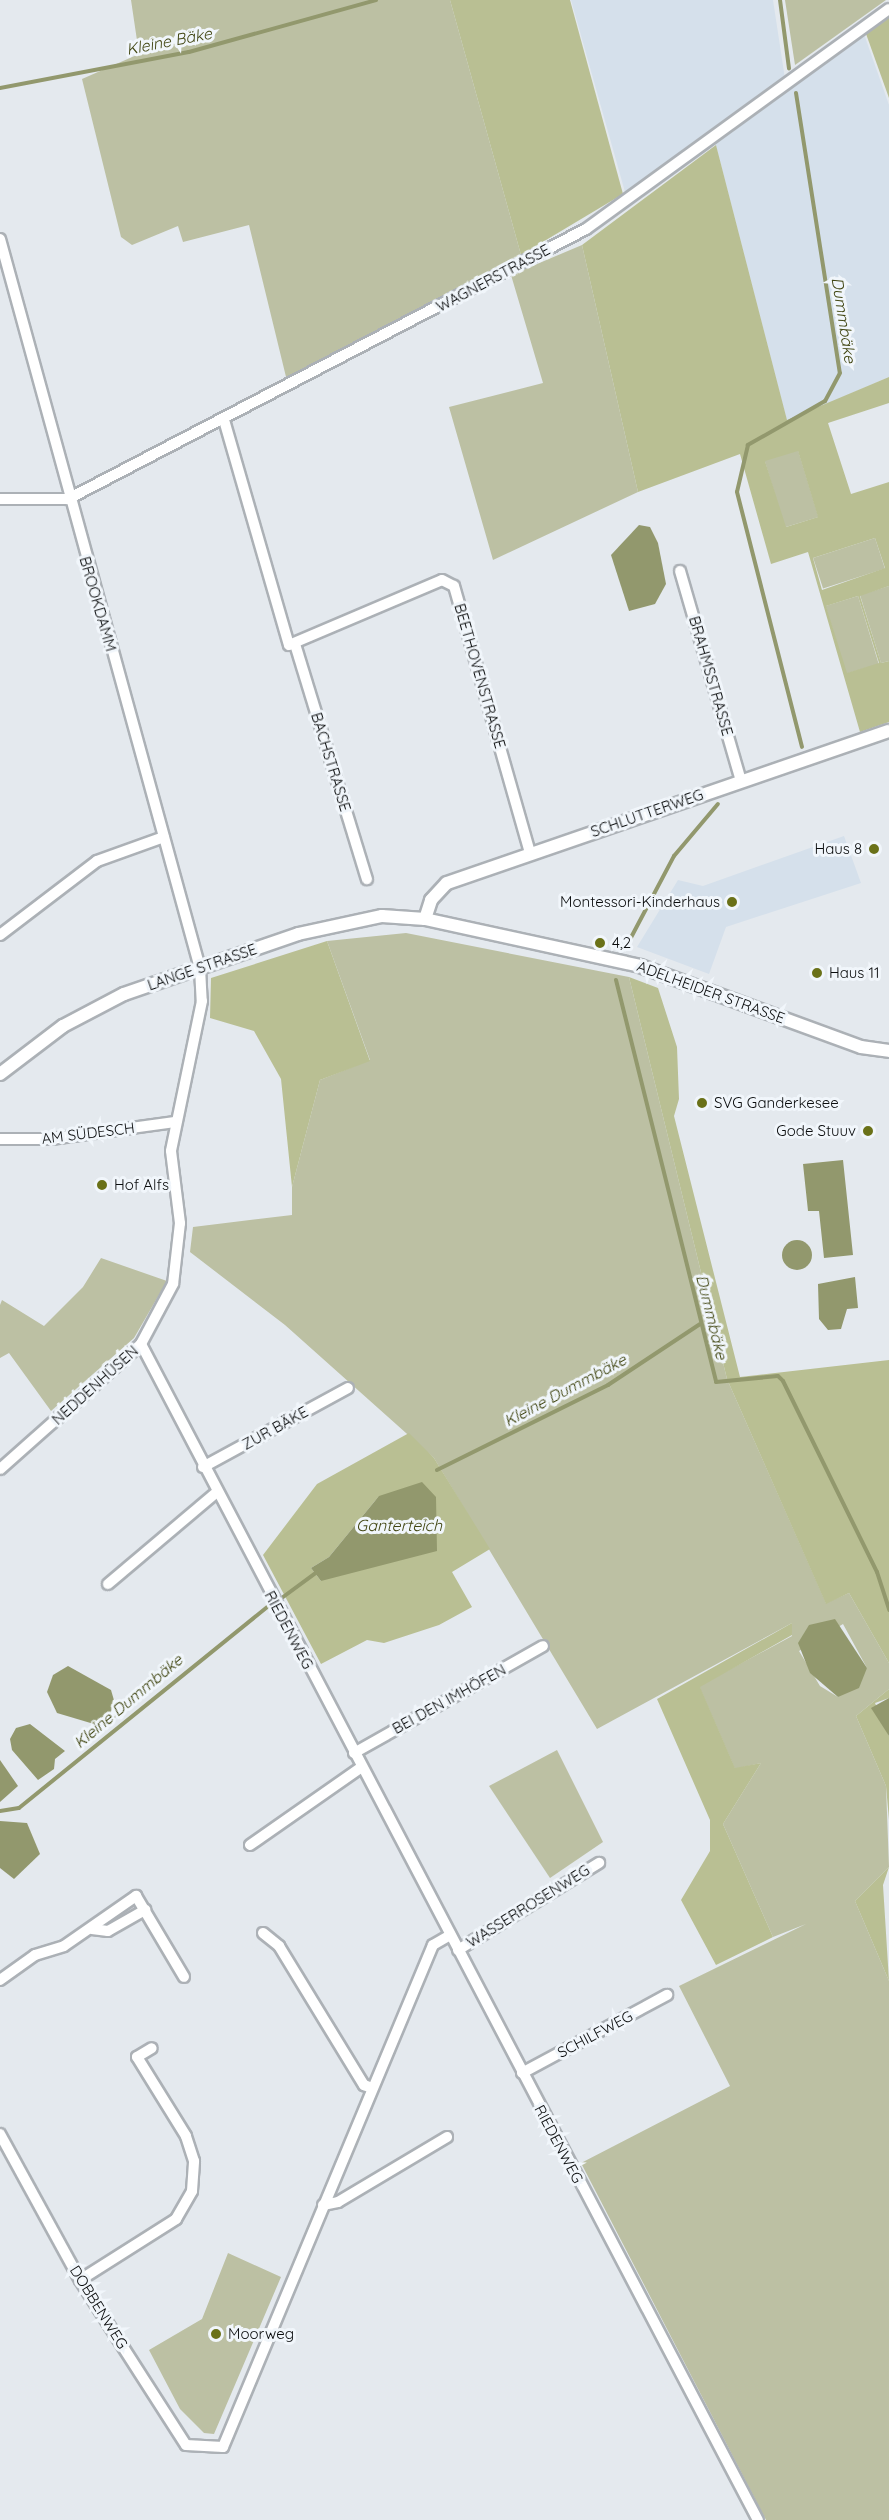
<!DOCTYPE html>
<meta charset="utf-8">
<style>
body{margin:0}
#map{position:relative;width:889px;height:2520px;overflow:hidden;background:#e4e9ee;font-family:Quicksand,sans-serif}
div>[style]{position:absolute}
.built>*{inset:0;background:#d5e0eb}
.green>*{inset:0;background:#bcc0a3;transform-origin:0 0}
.forest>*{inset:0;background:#b9bf93}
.water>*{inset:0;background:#92986d}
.round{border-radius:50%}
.stream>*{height:4px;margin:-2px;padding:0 2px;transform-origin:2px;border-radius:2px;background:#92986d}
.roads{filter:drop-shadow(2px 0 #acb1b6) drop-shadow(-2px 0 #acb1b6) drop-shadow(0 2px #acb1b6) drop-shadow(0 -2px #acb1b6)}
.minor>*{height:10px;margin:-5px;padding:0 5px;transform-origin:5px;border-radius:5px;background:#fff}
.tertiary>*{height:12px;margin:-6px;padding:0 6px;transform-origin:6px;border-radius:6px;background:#fff}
.dots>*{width:16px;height:16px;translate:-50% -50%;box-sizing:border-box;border:3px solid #f1f6fb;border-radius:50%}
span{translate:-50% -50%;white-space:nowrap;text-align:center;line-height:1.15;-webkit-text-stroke:6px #f1f6fb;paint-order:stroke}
.street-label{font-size:15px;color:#0a0c0d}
.poi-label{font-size:15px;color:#0a0c0d}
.right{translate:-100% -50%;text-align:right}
.left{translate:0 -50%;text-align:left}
.water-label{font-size:16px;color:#414612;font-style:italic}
</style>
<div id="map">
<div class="built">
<div style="clip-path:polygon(571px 0,773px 0,787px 92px,864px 34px,889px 105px,889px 377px,787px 421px,712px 130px,625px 192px)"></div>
<div style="clip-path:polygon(844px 836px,861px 883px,726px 927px,709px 974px,637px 947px,678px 880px,703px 886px)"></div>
</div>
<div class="green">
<div style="clip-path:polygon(131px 0,450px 0,521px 255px,287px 381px,249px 225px,183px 242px,178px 226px,132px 245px,121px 237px,82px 79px,139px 54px)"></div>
<div style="clip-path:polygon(785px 0,886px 0,795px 65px)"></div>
<div style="clip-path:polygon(582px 245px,638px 492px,493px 560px,449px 407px,543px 383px,511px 275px)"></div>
<div style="left:798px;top:450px;width:70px;height:35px;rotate:73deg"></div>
<div style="left:875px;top:538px;width:32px;height:65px;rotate:72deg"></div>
<div style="clip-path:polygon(889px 586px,889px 661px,881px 663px,860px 595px)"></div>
<div style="left:858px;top:596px;width:71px;height:34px;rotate:73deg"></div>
<div style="clip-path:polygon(evenodd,406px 933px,629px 977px,727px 1379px,826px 1603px,849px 1593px,889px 1663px,889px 1689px,856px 1716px,886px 1786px,889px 1867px,855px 1901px,889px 1981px,889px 2520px,766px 2520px,581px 2163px,730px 2086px,679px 1986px,806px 1924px,773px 1937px,723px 1824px,761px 1763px,735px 1769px,699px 1686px,792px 1636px,792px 1623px,597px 1729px,434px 1458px,285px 1325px,190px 1252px,193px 1227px,292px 1215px,292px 1187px,320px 1080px,370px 1060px,327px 941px,406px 933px,843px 1624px,867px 1668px,838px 1697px,820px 1686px,799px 1651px,843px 1624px)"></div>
<div style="clip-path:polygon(101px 1258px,167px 1281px,134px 1338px,51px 1411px,9px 1353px,0 1358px,0 1305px,2px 1300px,44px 1326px,83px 1287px)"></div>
<div style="clip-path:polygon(557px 1750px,603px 1842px,550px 1878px,489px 1786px)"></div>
<div style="clip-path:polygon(228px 2253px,281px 2277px,214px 2434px,204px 2433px,180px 2409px,149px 2350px,202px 2319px)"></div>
</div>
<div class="forest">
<div style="clip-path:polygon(450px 0,570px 0,623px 194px,521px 255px)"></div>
<div style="clip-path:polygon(889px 14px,889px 98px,865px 31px)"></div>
<div style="clip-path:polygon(evenodd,716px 145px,787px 420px,889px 377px,889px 403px,828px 423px,851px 494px,889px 482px,889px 586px,860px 596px,881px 663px,889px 661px,889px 722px,860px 732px,808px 552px,771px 564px,740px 454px,638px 492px,582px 245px,716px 145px,798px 451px,818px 517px,786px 527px,765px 461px,798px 451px,716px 145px,875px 538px,885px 568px,822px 590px,813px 558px,875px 538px,716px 145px,858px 596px,879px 663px,847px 673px,826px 606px,858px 596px)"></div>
<div style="clip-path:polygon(327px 941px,370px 1061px,320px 1080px,292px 1187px,281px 1079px,254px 1031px,210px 1018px,211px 978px)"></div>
<div style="clip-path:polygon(629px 977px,658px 988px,677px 1047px,679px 1099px,674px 1116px,740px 1377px,889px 1360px,889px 1663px,849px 1593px,826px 1604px,727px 1379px)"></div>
<div style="clip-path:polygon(evenodd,409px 1433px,434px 1458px,490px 1549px,452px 1572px,472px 1607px,439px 1625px,384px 1643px,367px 1640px,321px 1664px,263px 1555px,317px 1484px,409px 1433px,379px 1496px,321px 1581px,311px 1568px,329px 1557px,379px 1496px)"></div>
<div style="clip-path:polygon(792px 1623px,792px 1635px,700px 1687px,735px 1768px,761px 1763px,723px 1824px,773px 1937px,716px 1965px,681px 1900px,710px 1851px,710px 1820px,657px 1699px)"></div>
<div style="clip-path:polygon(889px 1689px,889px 1698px,875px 1703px,889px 1736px,889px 1820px,886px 1786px,856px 1716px)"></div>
<div style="clip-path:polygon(889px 1867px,883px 1885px,889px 1981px,855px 1901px)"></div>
</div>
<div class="water">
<div style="clip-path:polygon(639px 525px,650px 527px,658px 543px,666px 584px,655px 604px,629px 611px,611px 555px)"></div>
<div style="clip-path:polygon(843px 1160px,853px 1255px,824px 1258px,819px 1211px,808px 1211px,803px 1164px)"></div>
<div class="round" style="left:782px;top:1240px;width:30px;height:30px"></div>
<div style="clip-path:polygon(855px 1277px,858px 1308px,847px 1309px,841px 1329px,828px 1330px,819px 1319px,818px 1284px)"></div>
<div style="clip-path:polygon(422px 1482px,436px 1497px,437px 1551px,321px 1581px,311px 1568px,329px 1557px,379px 1496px)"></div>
<div style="clip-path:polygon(835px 1619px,867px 1668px,859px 1688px,838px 1697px,810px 1673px,798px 1643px,809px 1625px)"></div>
<div style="clip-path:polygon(68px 1666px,111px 1690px,118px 1714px,113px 1721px,104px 1727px,57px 1713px,47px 1692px,53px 1675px)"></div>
<div style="clip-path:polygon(889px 1698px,889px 1736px,871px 1708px)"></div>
<div style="clip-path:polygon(30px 1724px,65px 1751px,55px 1759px,54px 1769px,38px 1780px,12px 1750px,10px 1739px,16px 1728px)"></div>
<div style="clip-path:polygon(0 1760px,18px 1786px,0 1802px)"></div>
<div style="clip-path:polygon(0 1821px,27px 1823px,40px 1854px,14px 1879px,0 1868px)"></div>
</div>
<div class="stream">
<div style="left:780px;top:0;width:69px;rotate:82.5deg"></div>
<div style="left:0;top:88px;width:192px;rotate:-10.8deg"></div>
<div style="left:189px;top:52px;width:194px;rotate:-15.5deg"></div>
<div style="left:796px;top:93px;width:283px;rotate:81.1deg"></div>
<div style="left:840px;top:373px;width:32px;rotate:118deg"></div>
<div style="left:825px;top:401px;width:89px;rotate:150.3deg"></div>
<div style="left:748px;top:445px;width:48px;rotate:103.2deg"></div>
<div style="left:737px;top:492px;width:263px;rotate:75.7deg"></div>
<div style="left:626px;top:947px;width:103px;rotate:-62.2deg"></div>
<div style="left:674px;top:856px;width:68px;rotate:-49.8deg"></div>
<div style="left:616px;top:980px;width:414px;rotate:76deg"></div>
<div style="left:716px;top:1382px;width:62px;rotate:-5.5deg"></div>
<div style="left:778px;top:1376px;width:7px;rotate:45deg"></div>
<div style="left:783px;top:1381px;width:213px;rotate:63.8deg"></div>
<div style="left:877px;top:1572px;width:40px;rotate:72deg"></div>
<div style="left:437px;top:1470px;width:191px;rotate:-26.4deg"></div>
<div style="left:608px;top:1385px;width:110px;rotate:-33.5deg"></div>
<div style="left:279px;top:1600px;width:47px;rotate:-36.4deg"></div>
<div style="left:0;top:1811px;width:19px;rotate:-9deg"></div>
<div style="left:19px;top:1808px;width:323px;rotate:-39deg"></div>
</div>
<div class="roads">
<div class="minor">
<div style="left:0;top:239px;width:756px;rotate:74.66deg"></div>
<div style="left:200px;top:968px;width:33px;rotate:87deg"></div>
<div style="left:202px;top:1001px;width:153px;rotate:101.7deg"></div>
<div style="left:171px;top:1151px;width:73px;rotate:82.9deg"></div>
<div style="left:180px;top:1223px;width:61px;rotate:96.5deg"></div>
<div style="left:173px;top:1284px;width:68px;rotate:118.1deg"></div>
<div style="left:141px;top:1344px;width:188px;rotate:138.4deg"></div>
<div style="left:224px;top:420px;width:234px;rotate:73.9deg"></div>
<div style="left:289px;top:645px;width:166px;rotate:-23deg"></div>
<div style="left:442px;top:580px;width:13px;rotate:27deg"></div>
<div style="left:454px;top:586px;width:278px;rotate:74.1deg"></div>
<div style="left:0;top:499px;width:68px"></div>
<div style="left:68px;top:499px;width:584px;rotate:-27.53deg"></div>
<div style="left:586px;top:229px;width:374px;rotate:-36deg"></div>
<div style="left:680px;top:571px;width:219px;rotate:73.8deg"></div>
<div style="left:295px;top:644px;width:246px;rotate:73deg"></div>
<div style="left:0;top:935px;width:122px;rotate:-37.3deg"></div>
<div style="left:97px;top:861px;width:71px;rotate:-19.7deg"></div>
<div style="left:0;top:1139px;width:51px"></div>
<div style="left:51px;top:1139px;width:125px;rotate:-7.8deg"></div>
<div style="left:141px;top:1344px;width:1328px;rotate:62.32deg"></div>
<div style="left:203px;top:1467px;width:165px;rotate:-28.6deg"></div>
<div style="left:108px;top:1584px;width:143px;rotate:-40.2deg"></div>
<div style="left:354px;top:1753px;width:217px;rotate:-29.5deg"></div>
<div style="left:250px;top:1845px;width:136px;rotate:-34.9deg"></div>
<div style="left:92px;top:1929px;width:16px;rotate:7deg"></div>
<div style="left:108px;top:1931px;width:43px;rotate:-29.6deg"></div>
<div style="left:263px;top:1933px;width:21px;rotate:39deg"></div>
<div style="left:279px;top:1946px;width:163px;rotate:58.6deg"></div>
<div style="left:364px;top:2085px;width:9px;rotate:21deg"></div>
<div style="left:458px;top:1950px;width:166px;rotate:-31.7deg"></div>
<div style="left:0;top:1980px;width:43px;rotate:-35.5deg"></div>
<div style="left:35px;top:1955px;width:30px;rotate:-17deg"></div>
<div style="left:64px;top:1946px;width:88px;rotate:-34.8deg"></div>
<div style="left:136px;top:1896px;width:94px;rotate:59.3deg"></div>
<div style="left:522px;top:2073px;width:165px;rotate:-28.3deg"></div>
<div style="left:0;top:2134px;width:166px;rotate:61.3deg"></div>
<div style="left:80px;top:2280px;width:196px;rotate:57.3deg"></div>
<div style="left:186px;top:2445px;width:37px;rotate:3deg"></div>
<div style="left:223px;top:2447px;width:544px;rotate:-67.3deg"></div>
<div style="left:433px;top:1945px;width:20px;rotate:-30deg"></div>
<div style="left:323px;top:2205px;width:15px;rotate:-11deg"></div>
<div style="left:338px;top:2202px;width:127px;rotate:-30.8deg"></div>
<div style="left:80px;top:2280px;width:114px;rotate:-32.4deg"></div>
<div style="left:176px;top:2219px;width:32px;rotate:-60deg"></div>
<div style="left:192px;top:2191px;width:30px;rotate:-86deg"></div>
<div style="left:194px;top:2161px;width:26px;rotate:-108deg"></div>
<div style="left:186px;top:2136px;width:93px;rotate:-121.8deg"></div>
<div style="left:137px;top:2057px;width:17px;rotate:-31deg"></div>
</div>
<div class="tertiary">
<div style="left:425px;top:919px;width:20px;rotate:-72deg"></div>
<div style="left:431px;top:900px;width:23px;rotate:-47deg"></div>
<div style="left:447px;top:883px;width:467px;rotate:-19deg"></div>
<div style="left:0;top:1074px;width:79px;rotate:-37.3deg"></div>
<div style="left:63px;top:1026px;width:69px;rotate:-27.7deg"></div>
<div style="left:124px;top:994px;width:184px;rotate:-19deg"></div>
<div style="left:298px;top:934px;width:86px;rotate:-12.1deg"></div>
<div style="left:382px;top:916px;width:43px;rotate:4deg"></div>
<div style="left:425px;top:919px;width:220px;rotate:12.3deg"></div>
<div style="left:640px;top:966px;width:235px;rotate:20.1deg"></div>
<div style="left:861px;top:1047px;width:28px;rotate:8deg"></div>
</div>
</div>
<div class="dots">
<div style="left:874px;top:849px;background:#6a7118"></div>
<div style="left:732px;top:902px;background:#6a7118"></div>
<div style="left:600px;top:943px;background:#6a7118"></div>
<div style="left:817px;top:973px;background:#6a7118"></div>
<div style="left:702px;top:1103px;background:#6a7118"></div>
<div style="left:868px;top:1131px;background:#6a7118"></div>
<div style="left:102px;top:1185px;background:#6a7118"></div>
<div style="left:216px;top:2334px;background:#6a7118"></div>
</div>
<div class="street-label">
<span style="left:493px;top:278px;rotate:-28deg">WAGNERSTRASSE</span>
<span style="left:98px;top:604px;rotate:74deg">BROOKDAMM</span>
<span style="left:480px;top:676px;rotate:74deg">BEETHOVENSTRASSE</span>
<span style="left:711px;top:676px;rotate:74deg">BRAHMSSTRASSE</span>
<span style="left:331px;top:762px;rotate:73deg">BACHSTRASSE</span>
<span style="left:647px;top:813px;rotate:-19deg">SCHLUTTERWEG</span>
<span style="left:202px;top:967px;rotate:-19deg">LANGE STRASSE</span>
<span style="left:711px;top:992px;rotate:20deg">ADELHEIDER STRASSE</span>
<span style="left:88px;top:1133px;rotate:-7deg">AM SÜDESCH</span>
<span style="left:95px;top:1385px;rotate:-42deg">NEDDENHÜSEN</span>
<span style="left:275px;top:1428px;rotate:-29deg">ZUR BÄKE</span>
<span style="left:289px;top:1630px;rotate:62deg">RIEDENWEG</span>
<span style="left:449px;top:1699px;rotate:-29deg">BEI DEN IMHÖFEN</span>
<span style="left:528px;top:1906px;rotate:-32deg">WASSERROSENWEG</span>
<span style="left:595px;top:2034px;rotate:-28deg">SCHILFWEG</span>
<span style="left:559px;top:2144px;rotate:62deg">RIEDENWEG</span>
<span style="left:99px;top:2307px;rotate:58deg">DOBBENWEG</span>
</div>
<div class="poi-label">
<span class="right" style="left:862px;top:849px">Haus 8</span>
<span class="right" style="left:720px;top:902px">Montessori-Kinderhaus</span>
<span class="left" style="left:612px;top:943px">4,2</span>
<span class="left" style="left:829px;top:973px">Haus 11</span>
<span class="left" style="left:714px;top:1103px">SVG Ganderkesee</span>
<span class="right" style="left:856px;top:1131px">Gode Stuuv</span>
<span class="left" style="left:114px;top:1185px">Hof Alfs</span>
<span class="left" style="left:228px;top:2334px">Moorweg</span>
</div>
<div class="water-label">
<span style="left:169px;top:41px;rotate:-11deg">Kleine Bäke</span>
<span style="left:844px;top:320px;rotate:81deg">Dummbäke</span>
<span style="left:712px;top:1317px;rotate:76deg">Dummbäke</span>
<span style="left:565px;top:1390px;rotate:-28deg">Kleine Dummbäke</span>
<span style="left:399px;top:1525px">Ganterteich</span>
<span style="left:128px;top:1701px;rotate:-40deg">Kleine Dummbäke</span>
</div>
</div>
